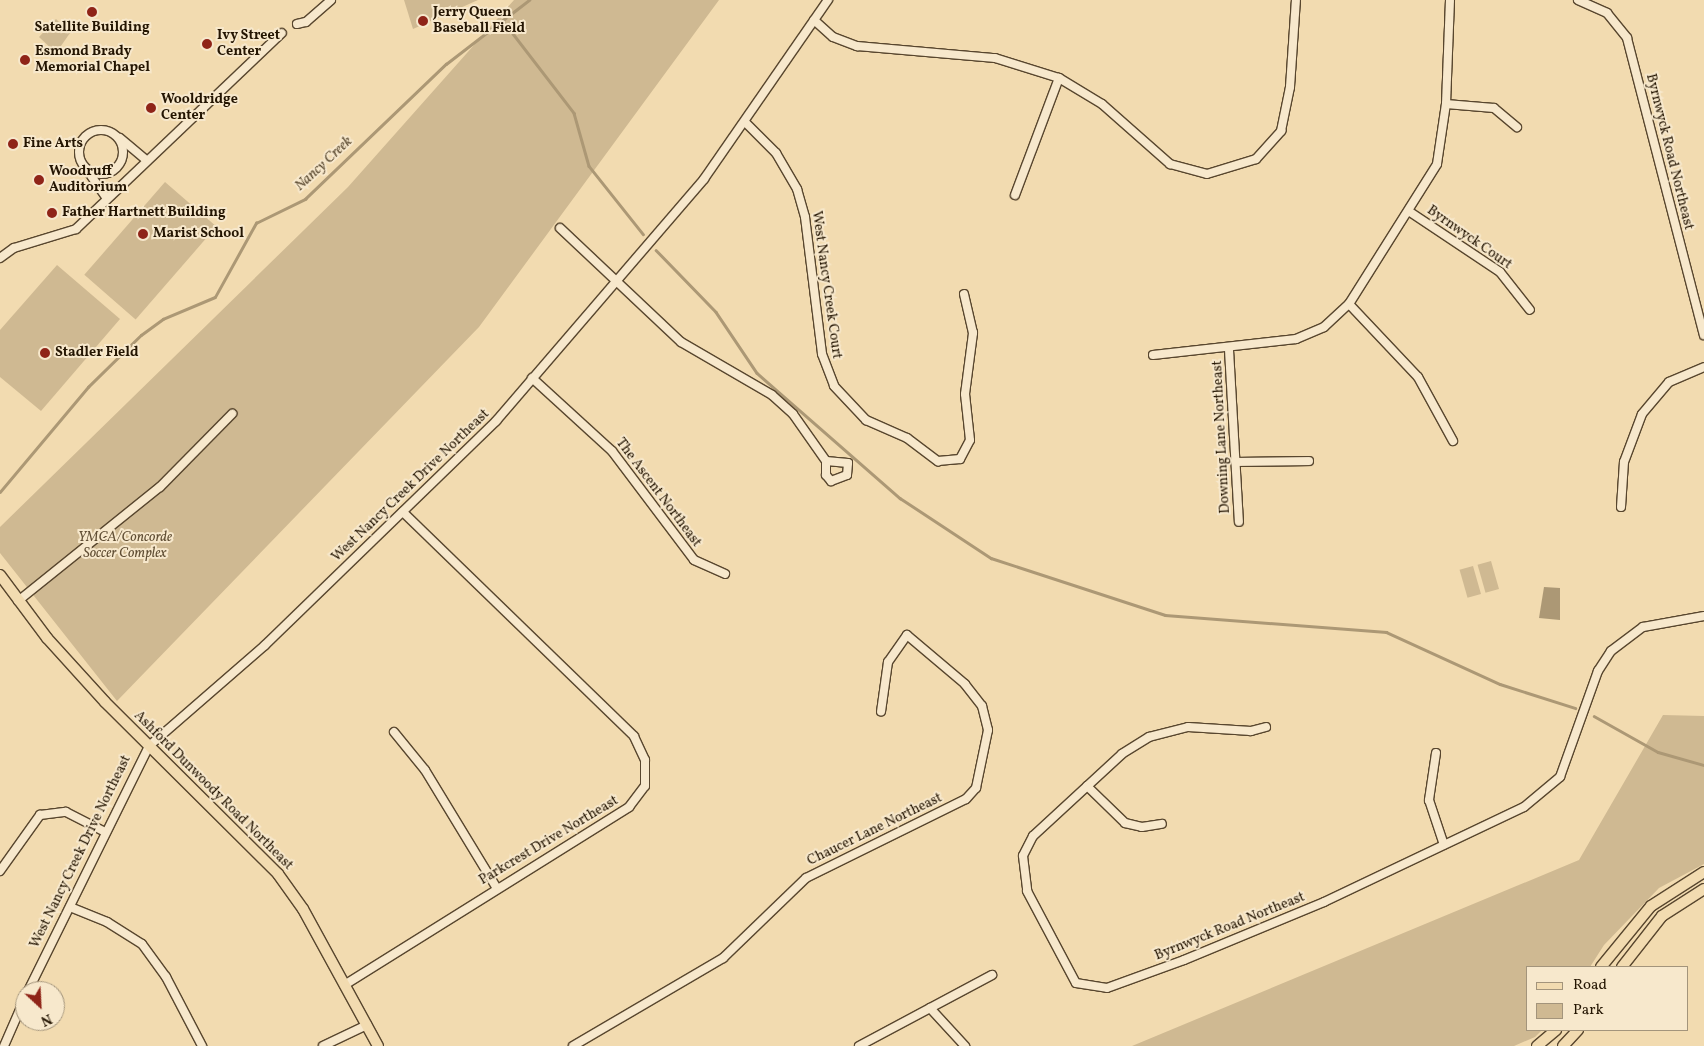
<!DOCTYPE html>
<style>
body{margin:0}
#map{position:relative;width:1704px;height:1046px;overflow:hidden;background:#f2dbb0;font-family:Vollkorn,serif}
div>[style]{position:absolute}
.green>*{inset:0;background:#cfb992;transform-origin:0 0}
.water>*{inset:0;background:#ac9875}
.stream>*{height:2.5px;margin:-1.25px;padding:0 1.25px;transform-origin:1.25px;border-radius:1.25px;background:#ac9875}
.roads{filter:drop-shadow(1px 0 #58462e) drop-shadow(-1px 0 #58462e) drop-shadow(0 1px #58462e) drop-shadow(0 -1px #58462e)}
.minor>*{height:8px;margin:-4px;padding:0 4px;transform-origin:4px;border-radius:4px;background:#f7e8cc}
.minor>.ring{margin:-4px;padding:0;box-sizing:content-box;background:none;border:8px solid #f7e8cc;border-radius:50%}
.major>*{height:10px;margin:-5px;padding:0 5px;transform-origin:5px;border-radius:5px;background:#f2dbb0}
.dots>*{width:14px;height:14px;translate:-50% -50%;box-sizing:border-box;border:2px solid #f7e8cc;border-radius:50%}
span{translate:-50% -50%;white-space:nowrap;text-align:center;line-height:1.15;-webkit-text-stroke:4px #f7e8cc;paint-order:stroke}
.poi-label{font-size:14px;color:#241502;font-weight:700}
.left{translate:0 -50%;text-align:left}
.street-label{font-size:14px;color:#241502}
.park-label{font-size:14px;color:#604e34;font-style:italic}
.water-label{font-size:15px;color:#5a4930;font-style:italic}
.legend{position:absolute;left:1526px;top:966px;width:162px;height:65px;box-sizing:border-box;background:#f7e8cc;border:1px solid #a3947b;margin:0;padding:6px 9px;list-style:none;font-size:15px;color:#241502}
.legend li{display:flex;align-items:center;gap:10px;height:25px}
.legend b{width:25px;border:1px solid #a3947b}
.north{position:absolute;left:15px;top:981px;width:50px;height:50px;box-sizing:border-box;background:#f7e8cc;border:1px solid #a3947b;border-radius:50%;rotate:155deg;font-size:14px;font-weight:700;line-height:20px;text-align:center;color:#241502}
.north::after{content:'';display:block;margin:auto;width:18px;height:22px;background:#8f2418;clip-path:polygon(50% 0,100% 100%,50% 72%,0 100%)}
</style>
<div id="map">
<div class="green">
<div style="clip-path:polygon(404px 0,478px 0,413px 29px)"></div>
<div style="clip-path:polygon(514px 0,719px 0,479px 327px,117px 701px,0 553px,0 527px,348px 187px)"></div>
<div style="clip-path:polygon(56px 19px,70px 33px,56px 53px,39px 37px)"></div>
<div style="left:165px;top:182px;width:68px;height:123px;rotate:41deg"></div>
<div style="clip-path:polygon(57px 265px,120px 319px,41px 411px,0 377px,0 330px)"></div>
<div style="left:1491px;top:561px;width:29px;height:14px;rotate:74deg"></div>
<div style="left:1473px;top:566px;width:29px;height:14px;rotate:74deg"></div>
<div style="clip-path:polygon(1663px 715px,1704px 716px,1704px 864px,1659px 888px,1604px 945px,1590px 967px,1528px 967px,1528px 1030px,1542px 1030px,1535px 1037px,1514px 1046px,1132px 1046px,1579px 860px)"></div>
</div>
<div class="water">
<div style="clip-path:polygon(1544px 587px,1560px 588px,1560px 620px,1539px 618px)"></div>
</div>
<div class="stream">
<div style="left:504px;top:22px;width:115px;rotate:52.4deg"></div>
<div style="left:574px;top:113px;width:55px;rotate:74.2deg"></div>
<div style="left:589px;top:166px;width:87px;rotate:51.5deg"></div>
<div style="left:656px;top:250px;width:86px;rotate:45.9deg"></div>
<div style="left:716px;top:312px;width:73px;rotate:56.1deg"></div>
<div style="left:757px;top:373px;width:190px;rotate:41.2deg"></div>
<div style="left:900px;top:498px;width:109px;rotate:33.4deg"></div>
<div style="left:991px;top:558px;width:183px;rotate:18.1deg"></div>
<div style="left:1165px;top:615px;width:222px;rotate:4.4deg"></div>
<div style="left:1386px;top:632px;width:125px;rotate:24.5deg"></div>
<div style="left:1500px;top:684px;width:79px;rotate:17.7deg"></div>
<div style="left:0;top:492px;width:137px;rotate:-50deg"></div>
<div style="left:88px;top:387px;width:74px;rotate:-44.5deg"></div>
<div style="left:141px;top:335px;width:27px;rotate:-36deg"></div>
<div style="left:163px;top:319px;width:56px;rotate:-22.9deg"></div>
<div style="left:215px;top:297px;width:85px;rotate:-61deg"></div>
<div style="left:256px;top:223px;width:55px;rotate:-26.1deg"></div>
<div style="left:305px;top:199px;width:195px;rotate:-43.8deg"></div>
<div style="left:446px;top:64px;width:105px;rotate:-37.6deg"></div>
<div style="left:1594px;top:716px;width:73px;rotate:29.4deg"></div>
<div style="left:1658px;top:752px;width:48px;rotate:15.8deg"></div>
</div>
<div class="roads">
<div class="minor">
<div style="left:1578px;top:0;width:32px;rotate:24deg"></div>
<div style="left:1607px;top:13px;width:32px;rotate:51deg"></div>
<div style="left:1627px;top:38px;width:307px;rotate:75.5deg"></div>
<div style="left:814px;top:20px;width:25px;rotate:42deg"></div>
<div style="left:833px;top:37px;width:26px;rotate:21deg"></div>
<div style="left:857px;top:46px;width:139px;rotate:5deg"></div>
<div style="left:995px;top:58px;width:67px;rotate:17.4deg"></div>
<div style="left:1059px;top:78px;width:50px;rotate:31.2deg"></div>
<div style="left:1102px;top:104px;width:91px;rotate:41.4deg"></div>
<div style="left:1170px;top:164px;width:38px;rotate:15deg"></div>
<div style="left:1207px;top:174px;width:51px;rotate:-17deg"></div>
<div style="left:1256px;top:159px;width:38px;rotate:-48deg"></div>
<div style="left:1281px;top:131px;width:45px;rotate:-78.4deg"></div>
<div style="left:1290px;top:87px;width:87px;rotate:-86.1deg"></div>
<div style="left:297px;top:24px;width:9px;rotate:-13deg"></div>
<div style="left:306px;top:22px;width:33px;rotate:-41deg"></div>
<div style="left:1446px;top:104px;width:48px;rotate:4.8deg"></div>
<div style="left:1494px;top:108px;width:30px;rotate:40deg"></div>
<div style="left:745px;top:122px;width:44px;rotate:45deg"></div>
<div style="left:776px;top:153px;width:42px;rotate:59.7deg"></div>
<div style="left:797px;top:189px;width:29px;rotate:74deg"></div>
<div style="left:805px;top:217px;width:138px;rotate:82.9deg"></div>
<div style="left:822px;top:354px;width:34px;rotate:69deg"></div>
<div style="left:834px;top:386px;width:47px;rotate:46.7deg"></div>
<div style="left:866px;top:420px;width:45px;rotate:23.7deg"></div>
<div style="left:907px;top:438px;width:39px;rotate:37deg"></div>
<div style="left:938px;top:461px;width:22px;rotate:-5deg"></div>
<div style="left:960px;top:459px;width:21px;rotate:-62deg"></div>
<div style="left:970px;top:440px;width:46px;rotate:-96.2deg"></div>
<div style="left:965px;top:394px;width:62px;rotate:-82.5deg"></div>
<div style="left:973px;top:333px;width:40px;rotate:-103deg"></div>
<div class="ring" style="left:79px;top:130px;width:36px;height:36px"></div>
<div style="left:120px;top:138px;width:35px;rotate:40deg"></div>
<div style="left:87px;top:170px;width:35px;rotate:55deg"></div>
<div style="left:1015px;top:195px;width:125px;rotate:-69.4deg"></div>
<div style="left:1410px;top:212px;width:108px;rotate:33.7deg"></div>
<div style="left:1500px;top:272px;width:48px;rotate:51.7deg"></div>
<div style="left:560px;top:228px;width:166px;rotate:43.3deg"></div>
<div style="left:681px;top:342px;width:105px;rotate:30.2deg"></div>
<div style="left:772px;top:395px;width:28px;rotate:42deg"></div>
<div style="left:793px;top:414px;width:57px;rotate:54.9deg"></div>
<div style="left:826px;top:461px;width:14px;rotate:90deg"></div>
<div style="left:826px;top:475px;width:8px;rotate:50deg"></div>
<div style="left:831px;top:481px;width:17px;rotate:-21deg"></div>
<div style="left:847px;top:475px;width:12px;rotate:-85deg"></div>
<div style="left:848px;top:463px;width:22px;rotate:-175deg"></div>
<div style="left:0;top:258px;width:17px;rotate:-36deg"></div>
<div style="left:14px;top:248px;width:65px;rotate:-17deg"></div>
<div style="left:76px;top:229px;width:284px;rotate:-43.6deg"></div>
<div style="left:1349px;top:304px;width:100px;rotate:46.6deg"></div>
<div style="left:1418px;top:377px;width:73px;rotate:61.3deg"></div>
<div style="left:1229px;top:350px;width:172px;rotate:86.7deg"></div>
<div style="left:1153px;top:355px;width:144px;rotate:-6.4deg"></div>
<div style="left:1296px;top:339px;width:30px;rotate:-23deg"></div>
<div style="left:1324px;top:327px;width:34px;rotate:-43deg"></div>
<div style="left:1349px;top:304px;width:165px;rotate:-57.8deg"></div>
<div style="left:1437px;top:164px;width:61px;rotate:-81.5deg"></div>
<div style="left:1446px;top:104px;width:104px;rotate:-87.8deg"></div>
<div style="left:532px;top:378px;width:108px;rotate:42.4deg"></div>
<div style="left:612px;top:451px;width:136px;rotate:53deg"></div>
<div style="left:694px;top:560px;width:34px;rotate:24deg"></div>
<div style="left:1238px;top:462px;width:71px;rotate:-0.8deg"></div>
<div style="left:1621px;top:507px;width:45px;rotate:-86.2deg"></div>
<div style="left:1624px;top:462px;width:51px;rotate:-69.4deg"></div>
<div style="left:1642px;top:414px;width:42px;rotate:-49.8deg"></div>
<div style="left:1669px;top:382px;width:38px;rotate:-23deg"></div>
<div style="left:18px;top:601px;width:182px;rotate:-38.8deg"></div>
<div style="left:160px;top:487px;width:103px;rotate:-45.4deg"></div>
<div style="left:1266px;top:727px;width:16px;rotate:165deg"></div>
<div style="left:1251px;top:731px;width:63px;rotate:-176.4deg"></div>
<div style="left:1188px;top:727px;width:40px;rotate:165.6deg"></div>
<div style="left:1149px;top:737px;width:32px;rotate:148deg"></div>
<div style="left:1122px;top:754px;width:121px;rotate:137.3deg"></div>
<div style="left:1033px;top:836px;width:22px;rotate:117deg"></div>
<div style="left:1023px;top:856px;width:35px;rotate:83deg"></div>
<div style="left:1027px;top:891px;width:104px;rotate:62deg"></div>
<div style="left:1076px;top:983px;width:31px;rotate:9deg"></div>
<div style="left:1107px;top:988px;width:82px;rotate:-20deg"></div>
<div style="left:1184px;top:960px;width:152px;rotate:-22.5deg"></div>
<div style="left:1324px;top:902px;width:221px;rotate:-25.4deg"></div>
<div style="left:1524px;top:807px;width:47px;rotate:-39.8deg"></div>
<div style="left:1560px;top:777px;width:113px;rotate:-70.3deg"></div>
<div style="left:1598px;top:671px;width:24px;rotate:-57deg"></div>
<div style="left:1611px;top:651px;width:40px;rotate:-37deg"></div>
<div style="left:1643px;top:627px;width:62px;rotate:-10.2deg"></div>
<div style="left:394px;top:732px;width:49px;rotate:50.8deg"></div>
<div style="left:425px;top:770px;width:137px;rotate:58.7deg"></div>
<div style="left:1436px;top:753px;width:48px;rotate:98.5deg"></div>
<div style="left:1429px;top:800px;width:47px;rotate:71.6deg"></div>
<div style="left:1087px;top:786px;width:53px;rotate:44.2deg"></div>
<div style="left:1125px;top:823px;width:17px;rotate:13deg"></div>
<div style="left:1142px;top:827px;width:20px;rotate:-9deg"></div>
<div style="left:0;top:871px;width:69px;rotate:-54.5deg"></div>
<div style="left:40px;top:815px;width:26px;rotate:-7deg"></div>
<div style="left:66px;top:812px;width:44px;rotate:27.1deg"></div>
<div style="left:70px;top:907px;width:40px;rotate:22deg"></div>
<div style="left:107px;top:922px;width:41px;rotate:32.2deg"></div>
<div style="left:142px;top:944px;width:41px;rotate:54deg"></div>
<div style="left:166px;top:977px;width:78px;rotate:62.4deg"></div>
<div style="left:346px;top:984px;width:334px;rotate:-32deg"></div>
<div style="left:629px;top:807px;width:26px;rotate:-53deg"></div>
<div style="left:645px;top:786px;width:26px;rotate:-90deg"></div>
<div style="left:645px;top:760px;width:26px;rotate:-115deg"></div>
<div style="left:634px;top:736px;width:322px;rotate:-135.9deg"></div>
<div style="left:28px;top:991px;width:273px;rotate:-63.7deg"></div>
<div style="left:149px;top:746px;width:154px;rotate:-41deg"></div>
<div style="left:265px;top:645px;width:322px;rotate:-44.1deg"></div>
<div style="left:496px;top:421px;width:319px;rotate:-49.3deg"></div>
<div style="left:704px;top:179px;width:218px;rotate:-55.3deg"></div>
<div style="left:930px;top:1008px;width:52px;rotate:47.4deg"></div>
<div style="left:4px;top:1046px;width:52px;rotate:-66.4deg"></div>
<div style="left:323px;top:1046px;width:49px;rotate:-25.5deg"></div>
<div style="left:573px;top:1046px;width:174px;rotate:-30.4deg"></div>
<div style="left:723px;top:958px;width:115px;rotate:-43.9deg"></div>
<div style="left:806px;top:878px;width:178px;rotate:-26.3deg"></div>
<div style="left:966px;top:799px;width:15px;rotate:-48deg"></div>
<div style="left:976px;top:788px;width:59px;rotate:-78.3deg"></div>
<div style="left:988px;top:730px;width:25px;rotate:-104deg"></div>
<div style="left:982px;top:706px;width:28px;rotate:-128deg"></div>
<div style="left:965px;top:684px;width:76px;rotate:-139.8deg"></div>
<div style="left:907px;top:635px;width:33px;rotate:125deg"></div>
<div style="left:888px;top:662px;width:50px;rotate:98deg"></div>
<div style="left:859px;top:1046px;width:151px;rotate:-28.1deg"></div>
</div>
<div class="major">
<div style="left:0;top:575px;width:79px;rotate:53.3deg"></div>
<div style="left:47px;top:638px;width:86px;rotate:47.8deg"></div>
<div style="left:105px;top:702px;width:244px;rotate:44.8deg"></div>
<div style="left:278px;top:874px;width:43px;rotate:54.5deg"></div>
<div style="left:303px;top:909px;width:156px;rotate:61.3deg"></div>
<div style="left:1601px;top:967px;width:79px;rotate:-50.7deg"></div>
<div style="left:1651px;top:906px;width:63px;rotate:-32.7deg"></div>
<div style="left:1622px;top:967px;width:65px;rotate:-51.9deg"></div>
<div style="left:1662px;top:916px;width:50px;rotate:-32.7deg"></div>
<div style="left:1537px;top:1046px;width:25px;rotate:-40deg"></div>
<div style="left:1563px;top:1046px;width:22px;rotate:-47deg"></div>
</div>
</div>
<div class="dots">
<div style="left:92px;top:12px;background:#8f2418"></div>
<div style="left:423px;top:21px;background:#8f2418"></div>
<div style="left:207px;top:44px;background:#8f2418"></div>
<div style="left:25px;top:60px;background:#8f2418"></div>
<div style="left:151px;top:108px;background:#8f2418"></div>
<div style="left:13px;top:144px;background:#8f2418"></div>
<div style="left:39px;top:180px;background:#8f2418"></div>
<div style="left:52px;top:213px;background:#8f2418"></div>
<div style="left:143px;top:234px;background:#8f2418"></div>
<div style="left:45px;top:353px;background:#8f2418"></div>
</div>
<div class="poi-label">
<span class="left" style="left:433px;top:21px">Jerry Queen<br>Baseball Field</span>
<span style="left:92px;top:28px">Satellite Building</span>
<span class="left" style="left:217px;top:44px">Ivy Street<br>Center</span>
<span class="left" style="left:35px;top:60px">Esmond Brady<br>Memorial Chapel</span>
<span class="left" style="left:161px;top:108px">Wooldridge<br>Center</span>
<span class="left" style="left:23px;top:144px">Fine Arts</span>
<span class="left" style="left:49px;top:180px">Woodruff<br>Auditorium</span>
<span class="left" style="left:62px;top:213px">Father Hartnett Building</span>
<span class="left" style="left:153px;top:234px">Marist School</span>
<span class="left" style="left:55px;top:353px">Stadler Field</span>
</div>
<div class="street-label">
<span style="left:1669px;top:152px;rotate:76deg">Byrnwyck Road Northeast</span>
<span style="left:1469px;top:238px;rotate:35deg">Byrnwyck Court</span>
<span style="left:826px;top:285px;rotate:82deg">West Nancy Creek Court</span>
<span style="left:1222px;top:437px;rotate:-93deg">Downing Lane Northeast</span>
<span style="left:411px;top:486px;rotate:-44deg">West Nancy Creek Drive Northeast</span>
<span style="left:658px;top:493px;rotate:53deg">The Ascent Northeast</span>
<span style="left:213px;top:791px;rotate:45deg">Ashford Dunwoody Road Northeast</span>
<span style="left:875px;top:830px;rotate:-26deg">Chaucer Lane Northeast</span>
<span style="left:549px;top:841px;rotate:-31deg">Parkcrest Drive Northeast</span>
<span style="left:81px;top:852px;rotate:-64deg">West Nancy Creek Drive Northeast</span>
<span style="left:1230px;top:927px;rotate:-22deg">Byrnwyck Road Northeast</span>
</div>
<div class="park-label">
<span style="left:125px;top:546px">YMCA/Concorde<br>Soccer Complex</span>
</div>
<div class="water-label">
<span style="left:324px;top:164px;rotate:-43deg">Nancy Creek</span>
</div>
<ul class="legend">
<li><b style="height:6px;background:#f2dbb0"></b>Road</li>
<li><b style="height:14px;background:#cfb992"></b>Park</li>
</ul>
<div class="north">N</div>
</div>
